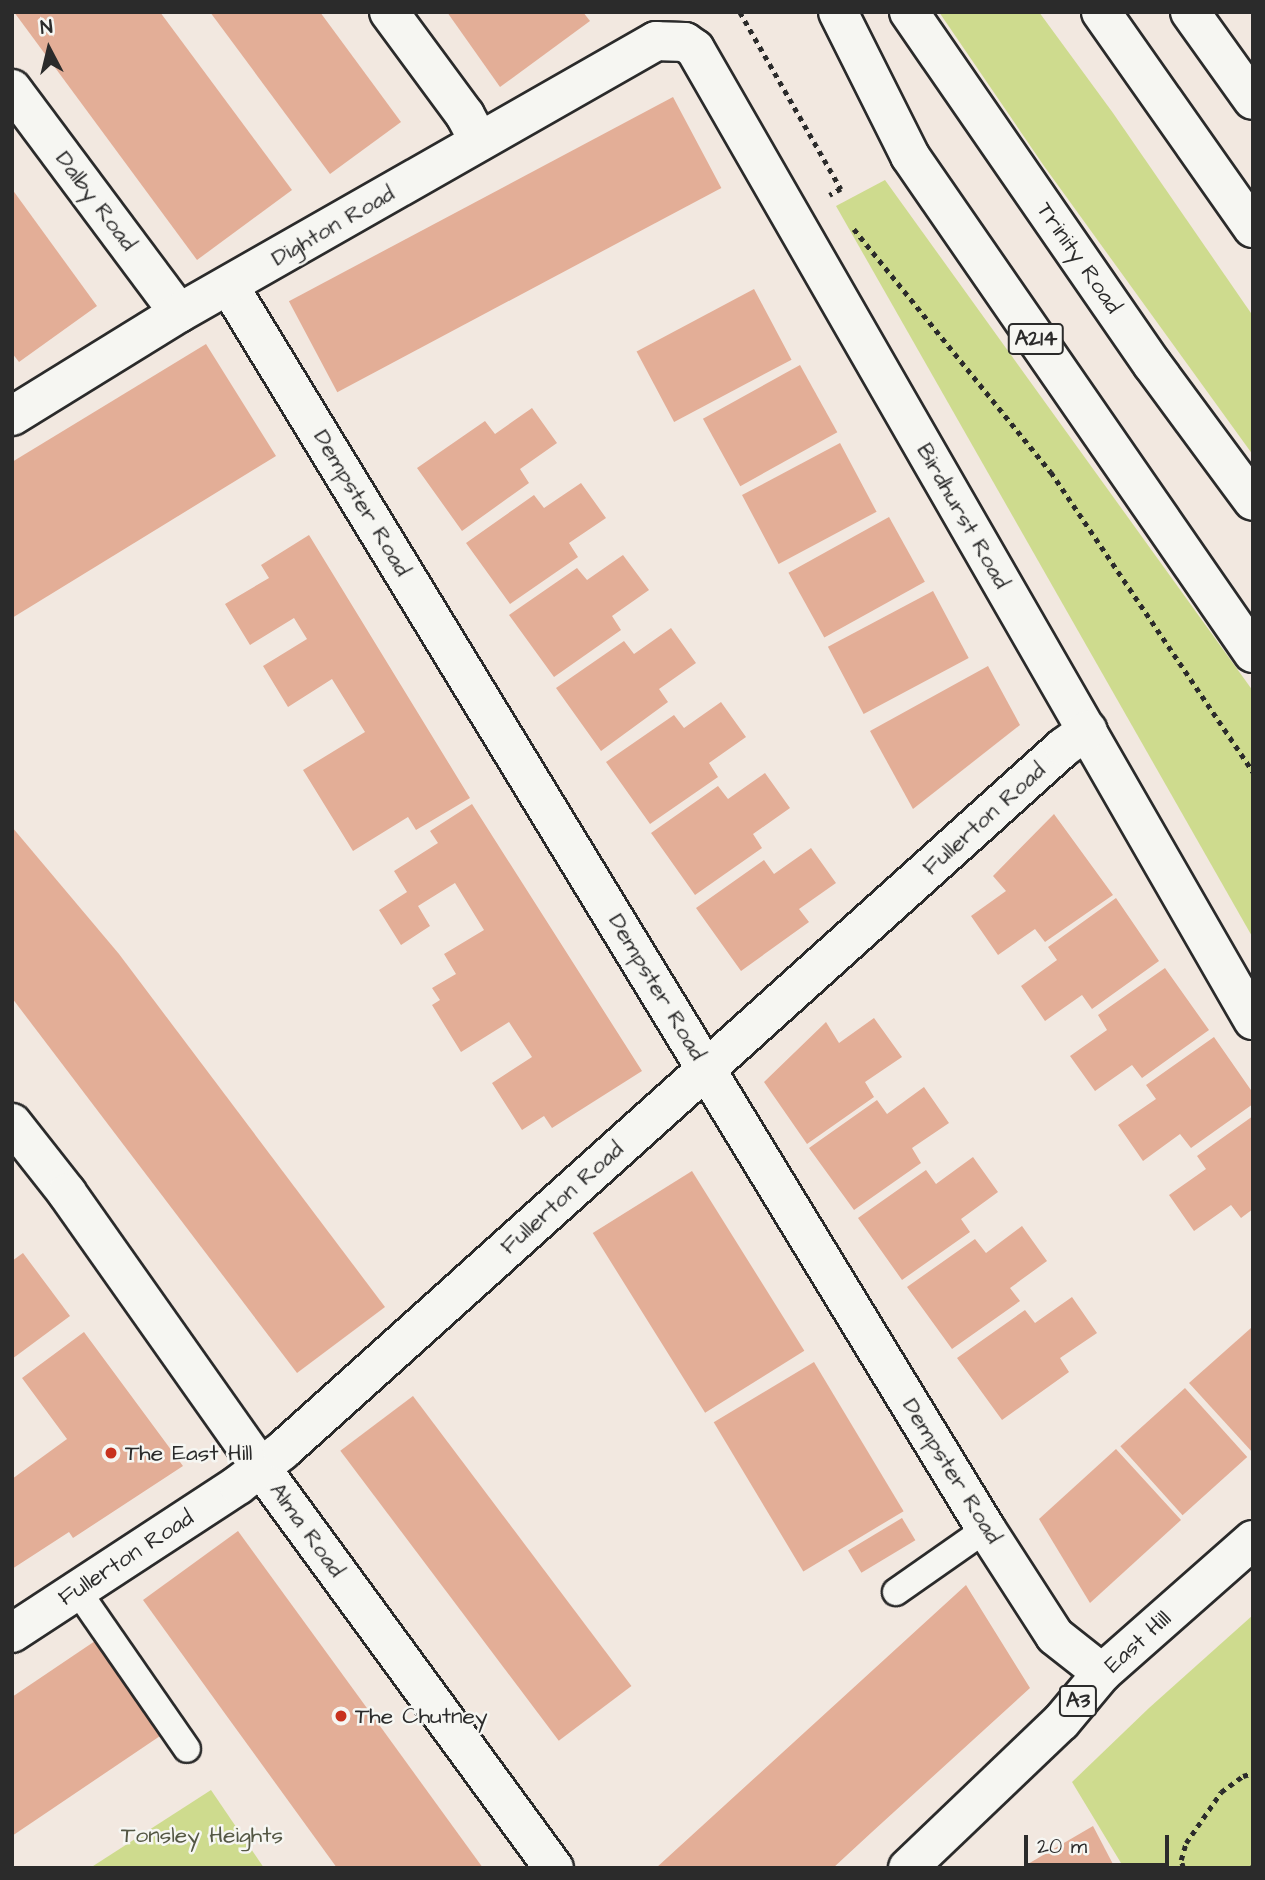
<!DOCTYPE html>
<style>
body{margin:0}
#map{position:relative;width:1265px;height:1880px;overflow:hidden;background:#f2e8e0;font-family:"Architects Daughter",sans-serif}
div>[style]{position:absolute}
.green>*{inset:0;background:#cedb8e}
.building>*{inset:0;background:#e3ae97;transform-origin:0 0}
.path>*{height:4.5px;margin-top:-2.25px;transform-origin:0;background:repeating-linear-gradient(90deg,#2b2b2b 0 5px,transparent 0 10px)}
.roads{filter:drop-shadow(2px 0 #2b2b2b) drop-shadow(-2px 0 #2b2b2b) drop-shadow(0 2px #2b2b2b) drop-shadow(0 -2px #2b2b2b)}
.service>*{height:26px;margin:-13px;padding:0 13px;transform-origin:13px;border-radius:13px;background:#f6f6f2}
.minor>*{height:38px;margin:-19px;padding:0 19px;transform-origin:19px;border-radius:19px;background:#f6f6f2}
.trunk>*{height:38px;margin:-19px;padding:0 19px;transform-origin:19px;border-radius:19px;background:#f6f6f2}
.dots>*{width:19px;height:19px;translate:-50% -50%;box-sizing:border-box;border:4px solid #f6f6f2;border-radius:50%}
span{translate:-50% -50%;white-space:nowrap;text-align:center;line-height:1.15;-webkit-text-stroke:5px #f6f6f2;paint-order:stroke}
.shield-label span{padding:2px 5px;background:#f6f6f2;border:2px solid;border-radius:5px;-webkit-text-stroke-width:0}
.shield-label{font-size:21px;color:#2b2b2b;font-weight:700}
.street-label{font-size:23px;color:#2b2b2b}
.poi-label{font-size:23px;color:#2b2b2b}
.left{translate:0 -50%;text-align:left}
.park-label{font-size:23px;color:#545744}
.frame{position:absolute;inset:0;border:14px solid #2b2b2b;pointer-events:none}
.north{position:absolute;left:14px;top:14px;width:70px;height:70px;-webkit-text-stroke:5px #f6f6f2;paint-order:stroke;rotate:353deg;font-size:19px;font-weight:700;line-height:28px;text-align:center;color:#2b2b2b}
.north::after{content:'';display:block;margin:auto;width:24px;height:32px;background:#2b2b2b;clip-path:polygon(50% 0,100% 100%,50% 72%,0 100%)}
.scale{position:absolute;left:1024px;top:1835px;width:145px;height:32px;box-sizing:border-box;border:4px solid #2b2b2b;border-top:0;padding-left:9px;font-size:21px;line-height:24px;white-space:nowrap;color:#2b2b2b;-webkit-text-stroke:5px #f6f6f2;paint-order:stroke}
</style>
<div id="map">
<div class="green">
<div style="clip-path:polygon(939px 12px,1039px 12px,1113px 113px,1253px 316px,1253px 455px,1044px 166px)"></div>
<div style="clip-path:polygon(885px 180px,1253px 691px,1253px 938px,836px 206px)"></div>
<div style="clip-path:polygon(1253px 1615px,1253px 1868px,1124px 1868px,1072px 1782px,1149px 1708px)"></div>
<div style="clip-path:polygon(211px 1790px,264px 1868px,90px 1868px)"></div>
</div>
<div class="building">
<div style="clip-path:polygon(14px 12px,160px 12px,292px 190px,197px 260px)"></div>
<div style="clip-path:polygon(210px 12px,320px 12px,401px 122px,330px 174px)"></div>
<div style="clip-path:polygon(447px 12px,583px 12px,590px 21px,500px 87px)"></div>
<div style="left:673px;top:97px;width:103px;height:435px;rotate:62deg"></div>
<div style="clip-path:polygon(12px 189px,97px 306px,19px 362px,12px 353px)"></div>
<div style="left:754px;top:289px;width:80px;height:133px;rotate:62deg"></div>
<div style="clip-path:polygon(206px 344px,276px 456px,12px 618px,12px 462px)"></div>
<div style="left:800px;top:365px;width:77px;height:111px;rotate:61deg"></div>
<div style="clip-path:polygon(532px 408px,557px 443px,520px 469px,529px 483px,462px 531px,417px 468px,485px 421px,495px 434px)"></div>
<div style="left:840px;top:443px;width:78px;height:111px;rotate:62deg"></div>
<div style="clip-path:polygon(581px 483px,606px 518px,569px 543px,578px 557px,510px 604px,466px 543px,534px 495px,544px 508px)"></div>
<div style="left:889px;top:517px;width:74px;height:115px;rotate:61deg"></div>
<div style="clip-path:polygon(309px 535px,470px 798px,416px 830px,408px 817px,353px 851px,303px 770px,365px 732px,332px 679px,288px 707px,263px 666px,307px 639px,294px 618px,250px 645px,225px 604px,269px 578px,261px 565px)"></div>
<div style="clip-path:polygon(623px 555px,649px 590px,612px 616px,621px 630px,554px 677px,509px 615px,577px 568px,587px 580px)"></div>
<div style="left:933px;top:591px;width:76px;height:119px;rotate:62deg"></div>
<div style="clip-path:polygon(671px 628px,696px 663px,659px 689px,668px 702px,601px 751px,556px 688px,624px 641px,634px 654px)"></div>
<div style="clip-path:polygon(988px 666px,1020px 725px,913px 809px,870px 731px)"></div>
<div style="clip-path:polygon(721px 702px,746px 737px,709px 763px,718px 777px,650px 824px,606px 762px,674px 715px,684px 728px)"></div>
<div style="clip-path:polygon(765px 773px,790px 808px,753px 834px,762px 848px,695px 895px,651px 833px,718px 786px,728px 799px)"></div>
<div style="clip-path:polygon(472px 804px,642px 1071px,552px 1128px,544px 1116px,522px 1130px,492px 1083px,532px 1057px,509px 1022px,461px 1052px,432px 1005px,440px 1000px,432px 988px,456px 974px,444px 954px,484px 930px,455px 883px,418px 906px,430px 926px,401px 945px,379px 910px,407px 892px,394px 871px,438px 843px,430px 831px)"></div>
<div style="clip-path:polygon(1054px 814px,1113px 895px,1045px 942px,1035px 929px,998px 955px,971px 916px,1006px 891px,993px 876px)"></div>
<div style="clip-path:polygon(12px 827px,119px 954px,385px 1307px,297px 1373px,12px 998px)"></div>
<div style="clip-path:polygon(811px 848px,836px 883px,799px 909px,809px 922px,741px 971px,696px 908px,764px 860px,774px 874px)"></div>
<div style="clip-path:polygon(1116px 898px,1159px 961px,1092px 1009px,1082px 995px,1045px 1021px,1021px 986px,1057px 960px,1048px 947px)"></div>
<div style="clip-path:polygon(1165px 968px,1209px 1030px,1142px 1078px,1132px 1065px,1095px 1091px,1070px 1056px,1107px 1030px,1098px 1015px)"></div>
<div style="clip-path:polygon(874px 1018px,902px 1057px,865px 1082px,874px 1097px,807px 1144px,764px 1082px,826px 1022px,839px 1043px)"></div>
<div style="clip-path:polygon(1214px 1037px,1253px 1093px,1253px 1104px,1191px 1148px,1180px 1134px,1143px 1161px,1118px 1125px,1156px 1099px,1146px 1085px)"></div>
<div style="clip-path:polygon(924px 1087px,949px 1123px,912px 1148px,921px 1163px,854px 1210px,809px 1148px,877px 1100px,887px 1114px)"></div>
<div style="clip-path:polygon(1253px 1116px,1253px 1209px,1241px 1218px,1231px 1205px,1194px 1231px,1169px 1195px,1206px 1169px,1197px 1156px)"></div>
<div style="clip-path:polygon(973px 1157px,998px 1192px,961px 1219px,970px 1232px,902px 1280px,858px 1218px,926px 1170px,936px 1184px)"></div>
<div style="left:692px;top:1171px;width:212px;height:117px;rotate:58deg"></div>
<div style="clip-path:polygon(1022px 1226px,1047px 1261px,1010px 1288px,1020px 1301px,952px 1349px,907px 1287px,975px 1239px,986px 1253px)"></div>
<div style="clip-path:polygon(23px 1253px,70px 1316px,12px 1359px,12px 1261px)"></div>
<div style="clip-path:polygon(1072px 1297px,1097px 1333px,1060px 1358px,1069px 1372px,1002px 1420px,957px 1358px,1025px 1310px,1035px 1323px)"></div>
<div style="clip-path:polygon(1251px 1328px,1253px 1330px,1253px 1453px,1189px 1383px)"></div>
<div style="clip-path:polygon(84px 1332px,183px 1466px,73px 1538px,69px 1532px,12px 1569px,12px 1479px,67px 1439px,22px 1378px)"></div>
<div style="left:814px;top:1362px;width:174px;height:117px;rotate:59deg"></div>
<div style="left:1185px;top:1388px;width:93px;height:87px;rotate:48deg"></div>
<div style="left:413px;top:1396px;width:363px;height:91px;rotate:53deg"></div>
<div style="clip-path:polygon(1116px 1449px,1181px 1520px,1090px 1603px,1039px 1519px)"></div>
<div style="left:902px;top:1518px;width:26px;height:63px;rotate:59deg"></div>
<div style="clip-path:polygon(238px 1531px,372px 1715px,483px 1868px,337px 1868px,226px 1715px,143px 1600px)"></div>
<div style="clip-path:polygon(966px 1585px,1030px 1688px,872px 1832px,833px 1868px,656px 1868px)"></div>
<div style="clip-path:polygon(98px 1639px,163px 1734px,12px 1836px,12px 1697px)"></div>
<div style="clip-path:polygon(1093px 1826px,1115px 1868px,1021px 1868px)"></div>
</div>
<div class="path">
<div style="left:740px;top:12px;width:204px;rotate:60.3deg"></div>
<div style="left:841px;top:189px;width:13px;rotate:151deg"></div>
<div style="left:854px;top:229px;width:313px;rotate:51deg"></div>
<div style="left:1051px;top:472px;width:362px;rotate:56deg"></div>
<div style="left:1183px;top:1868px;width:8px;rotate:-104deg"></div>
<div style="left:1181px;top:1860px;width:18px;rotate:-74deg"></div>
<div style="left:1186px;top:1843px;width:62px;rotate:-55.5deg"></div>
<div style="left:1221px;top:1792px;width:27px;rotate:-36deg"></div>
<div style="left:1243px;top:1776px;width:10px;rotate:-17deg"></div>
<div style="left:1251px;top:1868px;width:3px;rotate:-45deg"></div>
</div>
<div class="roads">
<div class="service">
<div style="left:77px;top:1590px;width:193px;rotate:55.3deg"></div>
<div style="left:896px;top:1592px;width:110px;rotate:-35deg"></div>
</div>
<div class="minor">
<div style="left:389px;top:12px;width:128px;rotate:53.6deg"></div>
<div style="left:465px;top:115px;width:30px;rotate:62deg"></div>
<div style="left:12px;top:89px;width:279px;rotate:53.3deg"></div>
<div style="left:229px;top:286px;width:1455px;rotate:58.66deg"></div>
<div style="left:986px;top:1529px;width:127px;rotate:57.2deg"></div>
<div style="left:1055px;top:1636px;width:60px;rotate:38.2deg"></div>
<div style="left:12px;top:416px;width:196px;rotate:-31.7deg"></div>
<div style="left:179px;top:313px;width:549px;rotate:-29.69deg"></div>
<div style="left:656px;top:41px;width:29px;rotate:2deg"></div>
<div style="left:685px;top:42px;width:12px;rotate:35deg"></div>
<div style="left:695px;top:49px;width:1120px;rotate:60.12deg"></div>
<div style="left:12px;top:1123px;width:89px;rotate:51.8deg"></div>
<div style="left:67px;top:1193px;width:337px;rotate:54.8deg"></div>
<div style="left:261px;top:1468px;width:496px;rotate:53.8deg"></div>
<div style="left:12px;top:1633px;width:270px;rotate:-33.2deg"></div>
<div style="left:238px;top:1485px;width:56px;rotate:-37.7deg"></div>
<div style="left:282px;top:1451px;width:1052px;rotate:-42deg"></div>
<div style="left:1064px;top:747px;width:29px;rotate:-36deg"></div>
</div>
<div class="trunk">
<div style="left:838px;top:12px;width:161px;rotate:63.4deg"></div>
<div style="left:910px;top:156px;width:604px;rotate:55.39deg"></div>
<div style="left:909px;top:12px;width:428px;rotate:55.4deg"></div>
<div style="left:1152px;top:364px;width:170px;rotate:53.6deg"></div>
<div style="left:1101px;top:12px;width:264px;rotate:54.9deg"></div>
<div style="left:1190px;top:12px;width:108px;rotate:54.4deg"></div>
<div style="left:908px;top:1868px;width:211px;rotate:-43.7deg"></div>
<div style="left:1061px;top:1722px;width:64px;rotate:-50.1deg"></div>
<div style="left:1102px;top:1673px;width:201px;rotate:-41.4deg"></div>
</div>
</div>
<div class="dots">
<div style="left:111px;top:1453px;background:#c8321e"></div>
<div style="left:341px;top:1716px;background:#c8321e"></div>
</div>
<div class="shield-label">
<span style="left:1036px;top:339px">A214</span>
<span style="left:1078px;top:1701px">A3</span>
</div>
<div class="street-label">
<span style="left:96px;top:201px;rotate:53deg">Dalby Road</span>
<span style="left:333px;top:226px;rotate:-30deg">Dighton Road</span>
<span style="left:1079px;top:258px;rotate:55deg">Trinity Road</span>
<span style="left:362px;top:503px;rotate:59deg">Dempster Road</span>
<span style="left:963px;top:516px;rotate:60deg">Birdhurst Road</span>
<span style="left:984px;top:819px;rotate:-42deg">Fullerton Road</span>
<span style="left:657px;top:987px;rotate:59deg">Dempster Road</span>
<span style="left:562px;top:1198px;rotate:-42deg">Fullerton Road</span>
<span style="left:952px;top:1471px;rotate:58deg">Dempster Road</span>
<span style="left:307px;top:1530px;rotate:54deg">Alma Road</span>
<span style="left:126px;top:1558px;rotate:-33deg">Fullerton Road</span>
<span style="left:1138px;top:1642px;rotate:-42deg">East Hill</span>
</div>
<div class="poi-label">
<span class="left" style="left:125px;top:1453px">The East Hill</span>
<span class="left" style="left:355px;top:1716px">The Chutney</span>
</div>
<div class="park-label">
<span style="left:202px;top:1835px">Tonsley Heights</span>
</div>
<div class="frame"></div>
<div class="north">N</div>
<div class="scale">20 m</div>
</div>
